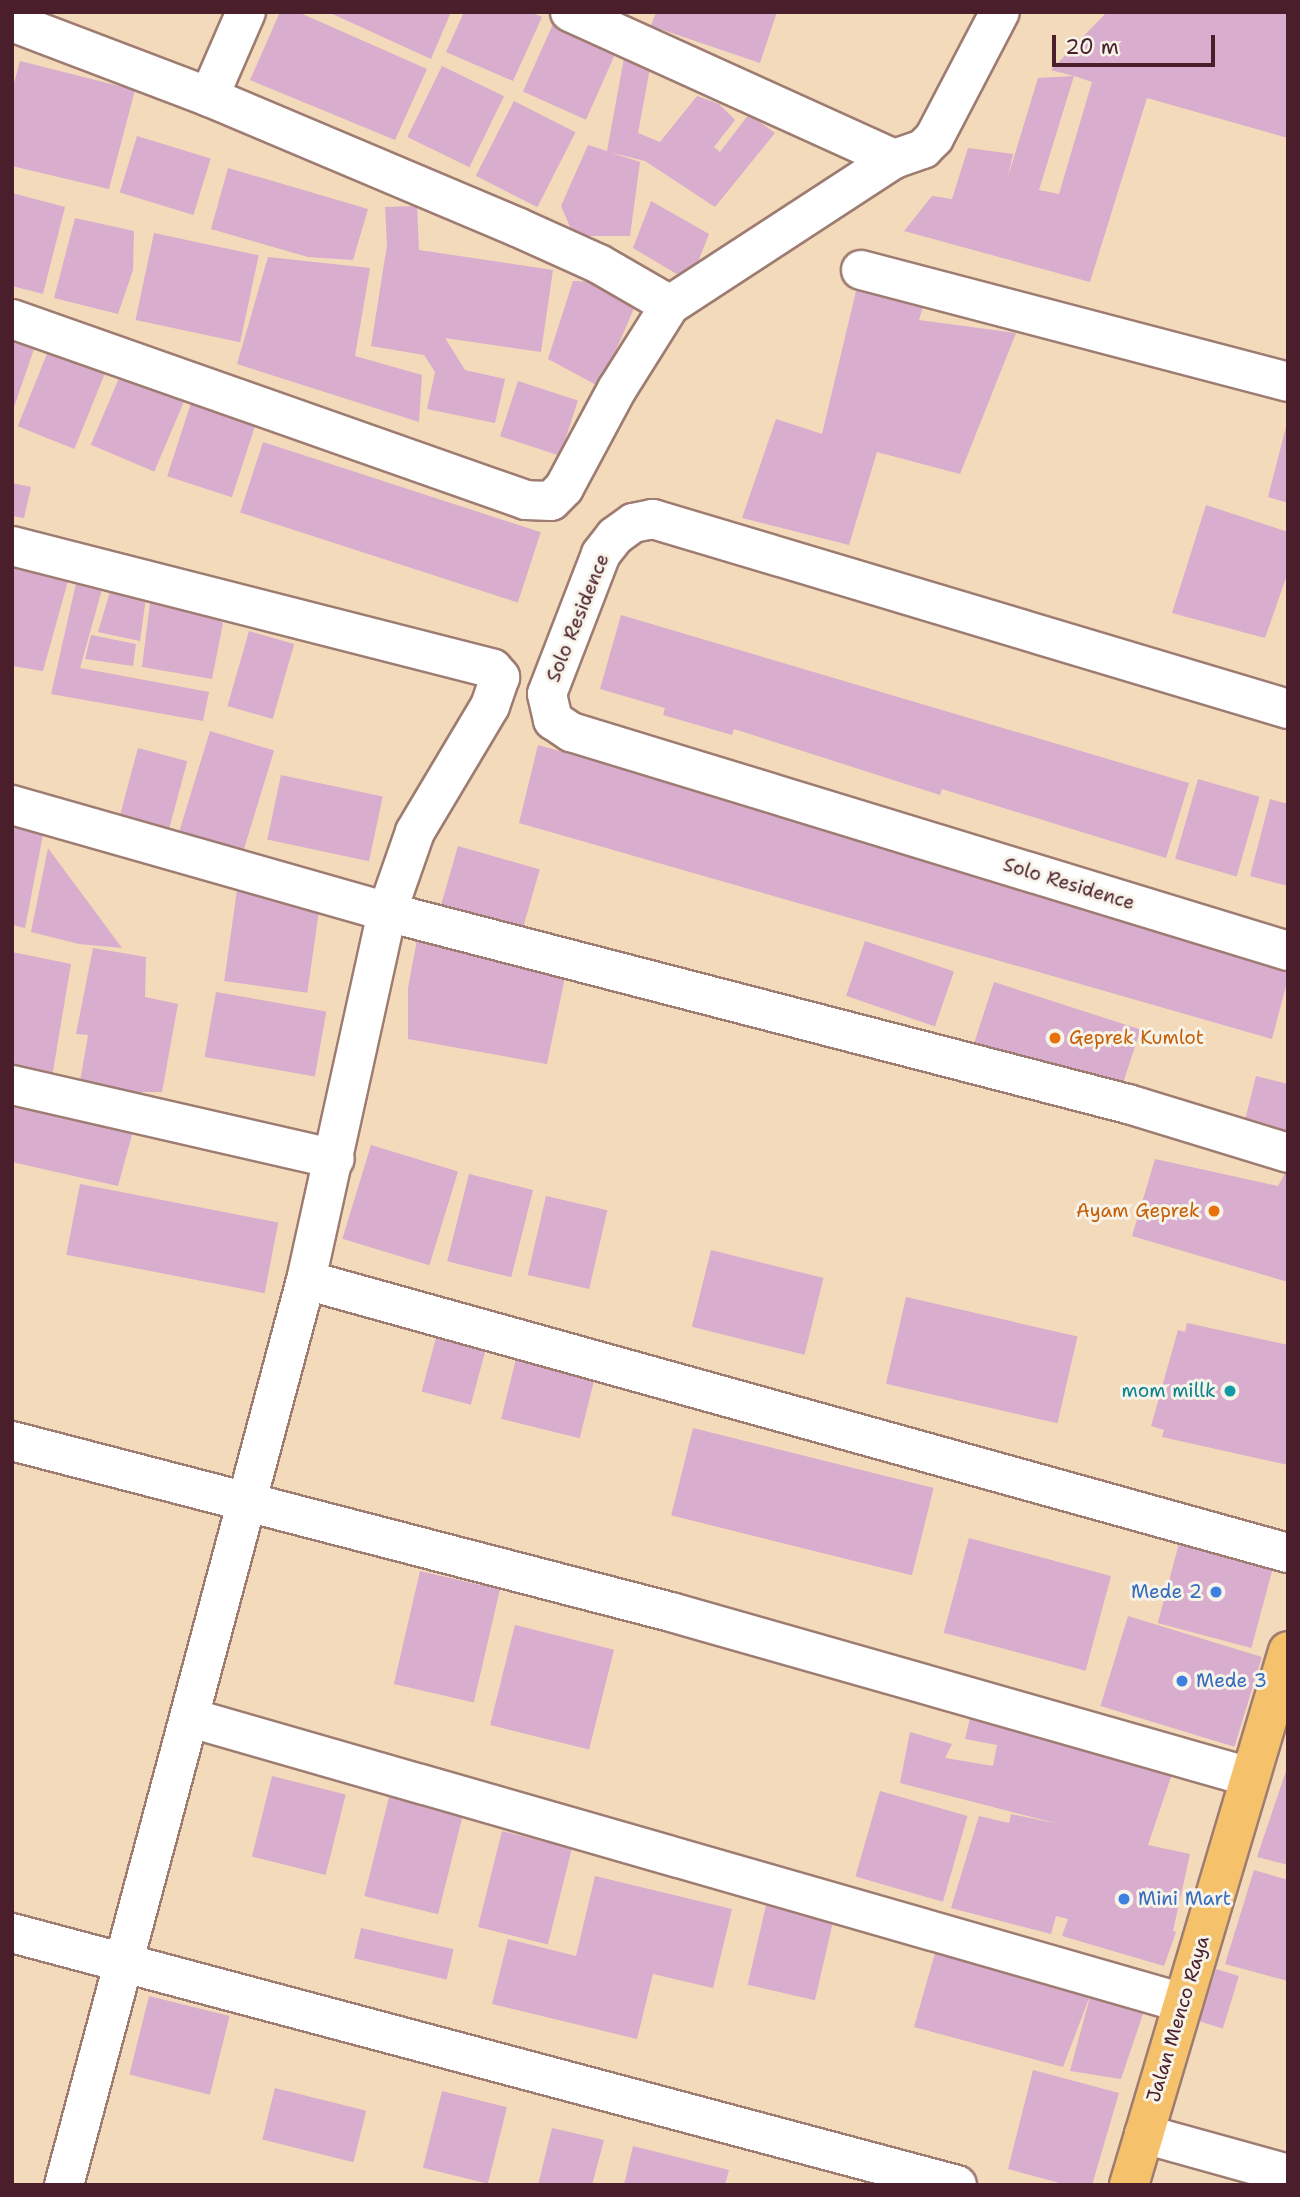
<!DOCTYPE html>
<style>
body{margin:0}
#map{position:relative;width:1300px;height:2197px;overflow:hidden;background:#f2daba;font-family:"Shantell Sans",sans-serif}
div>[style]{position:absolute}
.building>*{inset:0;background:#d9adcd;transform-origin:0 0}
.roads{filter:drop-shadow(2px 0 #9e7c72) drop-shadow(-2px 0 #9e7c72) drop-shadow(0 2px #9e7c72) drop-shadow(0 -2px #9e7c72)}
.minor>*{height:38px;margin:-19px;padding:0 19px;transform-origin:19px;border-radius:19px;background:#fff}
.major>*{height:38px;margin:-19px;padding:0 19px;transform-origin:19px;border-radius:19px;background:#f6c16b}
.dots>*{width:19px;height:19px;translate:-50% -50%;box-sizing:border-box;border:4px solid #f7f3e8;border-radius:50%}
span{translate:-50% -50%;white-space:nowrap;text-align:center;line-height:1.15;-webkit-text-stroke:6px #f7f3e8;paint-order:stroke}
.street-label{font-size:19px;color:#4a1f2b}
.food-label{font-size:19px;color:#c56008}
.left{translate:0 -50%;text-align:left}
.right{translate:-100% -50%;text-align:right}
.culture-label{font-size:19px;color:#0d838f}
.shop-label{font-size:19px;color:#366cbe}
.frame{position:absolute;inset:0;border:14px solid #4a1f2b;pointer-events:none}
.scale{position:absolute;left:1052px;top:35px;width:163px;height:32px;box-sizing:border-box;border:4px solid #4a1f2b;border-top:0;padding-left:9px;font-size:21px;line-height:24px;white-space:nowrap;color:#4a1f2b;-webkit-text-stroke:5px #f7f3e8;paint-order:stroke}
</style>
<div id="map">
<div class="building">
<div style="clip-path:polygon(280px 12px,298px 12px,427px 69px,395px 140px,250px 80px)"></div>
<div style="clip-path:polygon(328px 12px,451px 12px,431px 59px)"></div>
<div style="clip-path:polygon(464px 12px,530px 12px,542px 17px,513px 81px,446px 52px)"></div>
<div style="clip-path:polygon(656px 12px,777px 12px,760px 63px,651px 26px)"></div>
<div style="clip-path:polygon(evenodd,1107px 12px,1288px 12px,1288px 138px,1147px 98px,1090px 282px,904px 231px,932px 196px,952px 199px,968px 148px,1013px 154px,1008px 177px,1038px 78px,1074px 76px,1051px 70px,1107px 12px,1074px 76px,1092px 82px,1059px 194px,1039px 190px,1074px 76px)"></div>
<div style="left:553px;top:24px;width:69px;height:74px;rotate:24deg"></div>
<div style="clip-path:polygon(626px 47px,653px 52px,638px 133px,660px 142px,697px 96px,719px 104px,735px 120px,714px 147px,720px 152px,749px 114px,775px 133px,715px 207px,645px 161px,609px 152px,640px 162px,630px 236px,574px 236px,561px 206px,588px 145px,607px 151px)"></div>
<div style="clip-path:polygon(20px 61px,135px 90px,109px 189px,12px 166px,12px 91px)"></div>
<div style="left:442px;top:66px;width:69px;height:79px;rotate:26deg"></div>
<div style="left:514px;top:101px;width:69px;height:84px;rotate:27deg"></div>
<div style="left:137px;top:136px;width:77px;height:59px;rotate:17deg"></div>
<div style="clip-path:polygon(228px 168px,368px 209px,353px 260px,308px 257px,211px 229px)"></div>
<div style="clip-path:polygon(12px 193px,65px 207px,43px 294px,12px 286px)"></div>
<div style="clip-path:polygon(651px 201px,709px 234px,690px 282px,633px 248px)"></div>
<div style="clip-path:polygon(417px 206px,419px 250px,553px 270px,541px 352px,445px 338px,465px 370px,505px 379px,495px 423px,427px 409px,435px 372px,424px 355px,371px 346px,387px 245px,385px 207px)"></div>
<div style="clip-path:polygon(75px 218px,134px 231px,133px 270px,118px 314px,54px 298px)"></div>
<div style="left:154px;top:233px;width:107px;height:89px;rotate:12deg"></div>
<div style="clip-path:polygon(268px 257px,370px 268px,355px 356px,422px 375px,419px 422px,237px 364px)"></div>
<div style="clip-path:polygon(573px 281px,609px 282px,635px 306px,600px 387px,548px 359px)"></div>
<div style="clip-path:polygon(856px 291px,927px 294px,919px 320px,1016px 333px,960px 474px,877px 452px,849px 545px,742px 518px,776px 419px,822px 434px)"></div>
<div style="left:53px;top:339px;width:61px;height:94px;rotate:22deg"></div>
<div style="clip-path:polygon(12px 341px,34px 349px,13px 410px,12px 410px)"></div>
<div style="left:122px;top:371px;width:69px;height:80px;rotate:23deg"></div>
<div style="left:518px;top:381px;width:63px;height:58px;rotate:18deg"></div>
<div style="left:191px;top:403px;width:68px;height:77px;rotate:18deg"></div>
<div style="clip-path:polygon(1287px 423px,1288px 423px,1288px 503px,1268px 497px)"></div>
<div style="left:263px;top:442px;width:292px;height:74px;rotate:18deg"></div>
<div style="clip-path:polygon(12px 483px,31px 487px,24px 518px,12px 516px)"></div>
<div style="clip-path:polygon(1206px 505px,1288px 532px,1288px 572px,1265px 638px,1172px 613px)"></div>
<div style="clip-path:polygon(12px 564px,71px 570px,43px 671px,12px 666px)"></div>
<div style="clip-path:polygon(79px 570px,105px 579px,80px 668px,209px 692px,203px 721px,51px 694px)"></div>
<div style="clip-path:polygon(112px 585px,147px 590px,140px 641px,98px 632px)"></div>
<div style="clip-path:polygon(150px 603px,207px 610px,223px 623px,212px 679px,142px 667px)"></div>
<div style="clip-path:polygon(621px 615px,1189px 783px,1166px 858px,942px 789px,940px 795px,734px 729px,732px 735px,663px 715px,665px 708px,600px 689px)"></div>
<div style="left:249px;top:631px;width:47px;height:78px;rotate:16deg"></div>
<div style="clip-path:polygon(91px 635px,136px 644px,133px 666px,85px 659px)"></div>
<div style="left:210px;top:731px;width:67px;height:108px;rotate:17deg"></div>
<div style="clip-path:polygon(538px 745px,1288px 957px,1288px 978px,1272px 1039px,519px 823px)"></div>
<div style="left:138px;top:748px;width:51px;height:76px;rotate:15deg"></div>
<div style="left:281px;top:775px;width:104px;height:66px;rotate:12deg"></div>
<div style="left:1198px;top:779px;width:64px;height:83px;rotate:16deg"></div>
<div style="clip-path:polygon(1270px 799px,1288px 804px,1288px 886px,1250px 876px)"></div>
<div style="clip-path:polygon(12px 813px,46px 819px,25px 928px,12px 925px)"></div>
<div style="left:458px;top:846px;width:85px;height:68px;rotate:16deg"></div>
<div style="clip-path:polygon(48px 848px,122px 948px,79px 944px,31px 932px)"></div>
<div style="left:237px;top:890px;width:84px;height:92px;rotate:8deg"></div>
<div style="clip-path:polygon(418px 934px,567px 967px,547px 1064px,408px 1039px,408px 988px)"></div>
<div style="left:865px;top:941px;width:94px;height:58px;rotate:19deg"></div>
<div style="clip-path:polygon(93px 948px,146px 957px,145px 997px,178px 1004px,162px 1092px,142px 1092px,137px 1103px,78px 1093px,88px 1035px,76px 1034px)"></div>
<div style="clip-path:polygon(12px 952px,71px 964px,52px 1077px,12px 1071px)"></div>
<div style="left:994px;top:982px;width:154px;height:68px;rotate:18deg"></div>
<div style="left:216px;top:992px;width:112px;height:66px;rotate:10deg"></div>
<div style="clip-path:polygon(1256px 1076px,1288px 1084px,1288px 1138px,1244px 1124px)"></div>
<div style="clip-path:polygon(12px 1105px,133px 1131px,118px 1186px,12px 1162px)"></div>
<div style="left:371px;top:1145px;width:91px;height:98px;rotate:17deg"></div>
<div style="clip-path:polygon(1155px 1159px,1278px 1186px,1288px 1168px,1288px 1282px,1132px 1236px)"></div>
<div style="left:469px;top:1174px;width:66px;height:90px;rotate:14deg"></div>
<div style="left:80px;top:1184px;width:202px;height:72px;rotate:11deg"></div>
<div style="left:546px;top:1196px;width:63px;height:81px;rotate:13deg"></div>
<div style="left:711px;top:1250px;width:116px;height:79px;rotate:14deg"></div>
<div style="left:906px;top:1297px;width:176px;height:89px;rotate:13deg"></div>
<div style="left:441px;top:1319px;width:51px;height:75px;rotate:15deg"></div>
<div style="clip-path:polygon(1187px 1323px,1288px 1345px,1288px 1465px,1162px 1437px,1164px 1430px,1151px 1426px,1178px 1330px,1185px 1332px)"></div>
<div style="left:520px;top:1343px;width:81px;height:78px;rotate:14deg"></div>
<div style="left:693px;top:1428px;width:248px;height:90px;rotate:14deg"></div>
<div style="left:1181px;top:1536px;width:97px;height:90px;rotate:15deg"></div>
<div style="left:969px;top:1538px;width:147px;height:98px;rotate:15deg"></div>
<div style="left:420px;top:1571px;width:82px;height:116px;rotate:13deg"></div>
<div style="left:1128px;top:1616px;width:140px;height:94px;rotate:17deg"></div>
<div style="left:515px;top:1625px;width:102px;height:103px;rotate:14deg"></div>
<div style="clip-path:polygon(973px 1705px,1174px 1768px,1148px 1845px,1190px 1854px,1173px 1931px,1176px 1932px,1164px 1966px,1062px 1936px,1068px 1919px,1056px 1916px,1051px 1934px,951px 1908px,979px 1816px,1009px 1823px,1011px 1814px,1059px 1824px,900px 1783px,910px 1732px,952px 1744px,945px 1758px,993px 1766px,997px 1745px,965px 1739px)"></div>
<div style="clip-path:polygon(1288px 1765px,1288px 1865px,1257px 1857px)"></div>
<div style="left:272px;top:1776px;width:76px;height:83px;rotate:14deg"></div>
<div style="left:880px;top:1791px;width:91px;height:89px;rotate:16deg"></div>
<div style="left:389px;top:1797px;width:76px;height:102px;rotate:14deg"></div>
<div style="left:502px;top:1831px;width:72px;height:99px;rotate:14deg"></div>
<div style="clip-path:polygon(1254px 1870px,1288px 1880px,1288px 1981px,1225px 1964px)"></div>
<div style="clip-path:polygon(595px 1876px,732px 1909px,713px 1988px,653px 1974px,637px 2039px,492px 2004px,508px 1939px,576px 1956px)"></div>
<div style="left:767px;top:1901px;width:69px;height:86px;rotate:13deg"></div>
<div style="left:361px;top:1928px;width:95px;height:31px;rotate:13deg"></div>
<div style="clip-path:polygon(937px 1946px,1146px 2005px,1121px 2079px,1070px 2071px,1091px 1993px,1063px 2067px,914px 2027px)"></div>
<div style="left:1216px;top:1969px;width:24px;height:55px;rotate:17deg"></div>
<div style="left:149px;top:1996px;width:83px;height:81px;rotate:14deg"></div>
<div style="clip-path:polygon(1033px 2070px,1119px 2093px,1092px 2185px,1067px 2185px,1008px 2169px)"></div>
<div style="left:275px;top:2088px;width:94px;height:53px;rotate:14deg"></div>
<div style="left:442px;top:2091px;width:67px;height:79px;rotate:14deg"></div>
<div style="clip-path:polygon(552px 2128px,604px 2140px,592px 2185px,538px 2185px)"></div>
<div style="clip-path:polygon(633px 2146px,729px 2170px,725px 2185px,624px 2185px)"></div>
</div>
<div class="roads">
<div class="minor">
<div style="left:570px;top:12px;width:356px;rotate:24.4deg"></div>
<div style="left:12px;top:22px;width:211px;rotate:20.8deg"></div>
<div style="left:209px;top:97px;width:334px;rotate:22.9deg"></div>
<div style="left:517px;top:227px;width:90px;rotate:24.3deg"></div>
<div style="left:599px;top:264px;width:82px;rotate:30deg"></div>
<div style="left:670px;top:305px;width:99px;rotate:122.2deg"></div>
<div style="left:617px;top:389px;width:112px;rotate:118.2deg"></div>
<div style="left:564px;top:488px;width:18px;rotate:135deg"></div>
<div style="left:551px;top:501px;width:25px;rotate:-178deg"></div>
<div style="left:526px;top:500px;width:545px;rotate:-160.6deg"></div>
<div style="left:209px;top:97px;width:93px;rotate:-66.5deg"></div>
<div style="left:861px;top:270px;width:441px;rotate:14.7deg"></div>
<div style="left:670px;top:305px;width:267px;rotate:-33.1deg"></div>
<div style="left:894px;top:159px;width:31px;rotate:-19deg"></div>
<div style="left:923px;top:149px;width:16px;rotate:-45deg"></div>
<div style="left:934px;top:138px;width:142px;rotate:-62.4deg"></div>
<div style="left:12px;top:546px;width:496px;rotate:14.3deg"></div>
<div style="left:493px;top:669px;width:11px;rotate:49deg"></div>
<div style="left:500px;top:677px;width:31px;rotate:109deg"></div>
<div style="left:490px;top:706px;width:147px;rotate:120.8deg"></div>
<div style="left:415px;top:832px;width:85px;rotate:109.3deg"></div>
<div style="left:387px;top:912px;width:377px;rotate:102.4deg"></div>
<div style="left:306px;top:1280px;width:937px;rotate:104.97deg"></div>
<div style="left:1288px;top:709px;width:663px;rotate:-163.34deg"></div>
<div style="left:653px;top:519px;width:20px;rotate:169deg"></div>
<div style="left:633px;top:523px;width:22px;rotate:144deg"></div>
<div style="left:615px;top:536px;width:23px;rotate:128deg"></div>
<div style="left:601px;top:554px;width:150px;rotate:111.1deg"></div>
<div style="left:547px;top:694px;width:27px;rotate:77deg"></div>
<div style="left:553px;top:720px;width:22px;rotate:34deg"></div>
<div style="left:571px;top:732px;width:750px;rotate:16.98deg"></div>
<div style="left:12px;top:805px;width:390px;rotate:15.9deg"></div>
<div style="left:387px;top:912px;width:765px;rotate:14.53deg"></div>
<div style="left:1128px;top:1104px;width:167px;rotate:17deg"></div>
<div style="left:12px;top:1085px;width:331px;rotate:12.9deg"></div>
<div style="left:306px;top:1280px;width:1019px;rotate:15.54deg"></div>
<div style="left:12px;top:1441px;width:681px;rotate:14.55deg"></div>
<div style="left:671px;top:1612px;width:602px;rotate:15.91deg"></div>
<div style="left:191px;top:1718px;width:1032px;rotate:16.03deg"></div>
<div style="left:12px;top:1933px;width:978px;rotate:14.93deg"></div>
<div style="left:1144px;top:2134px;width:149px;rotate:15.5deg"></div>
</div>
<div class="major">
<div style="left:1129px;top:2185px;width:557px;rotate:-73.42deg"></div>
</div>
</div>
<div class="dots">
<div style="left:1055px;top:1038px;background:#e8710a"></div>
<div style="left:1214px;top:1211px;background:#e8710a"></div>
<div style="left:1230px;top:1391px;background:#0f9aa8"></div>
<div style="left:1216px;top:1592px;background:#3f7fe0"></div>
<div style="left:1182px;top:1681px;background:#3f7fe0"></div>
<div style="left:1124px;top:1899px;background:#3f7fe0"></div>
</div>
<div class="street-label">
<span style="left:578px;top:618px;rotate:-68deg">Solo Residence</span>
<span style="left:1069px;top:884px;rotate:17deg">Solo Residence</span>
<span style="left:1178px;top:2019px;rotate:-73deg">Jalan Menco Raya</span>
</div>
<div class="food-label">
<span class="left" style="left:1069px;top:1038px">Geprek Kumlot</span>
<span class="right" style="left:1200px;top:1211px">Ayam Geprek</span>
</div>
<div class="culture-label">
<span class="right" style="left:1216px;top:1391px">mom millk</span>
</div>
<div class="shop-label">
<span class="right" style="left:1202px;top:1592px">Mede 2</span>
<span class="left" style="left:1196px;top:1681px">Mede 3</span>
<span class="left" style="left:1138px;top:1899px">Mini Mart</span>
</div>
<div class="frame"></div>
<div class="scale">20 m</div>
</div>
